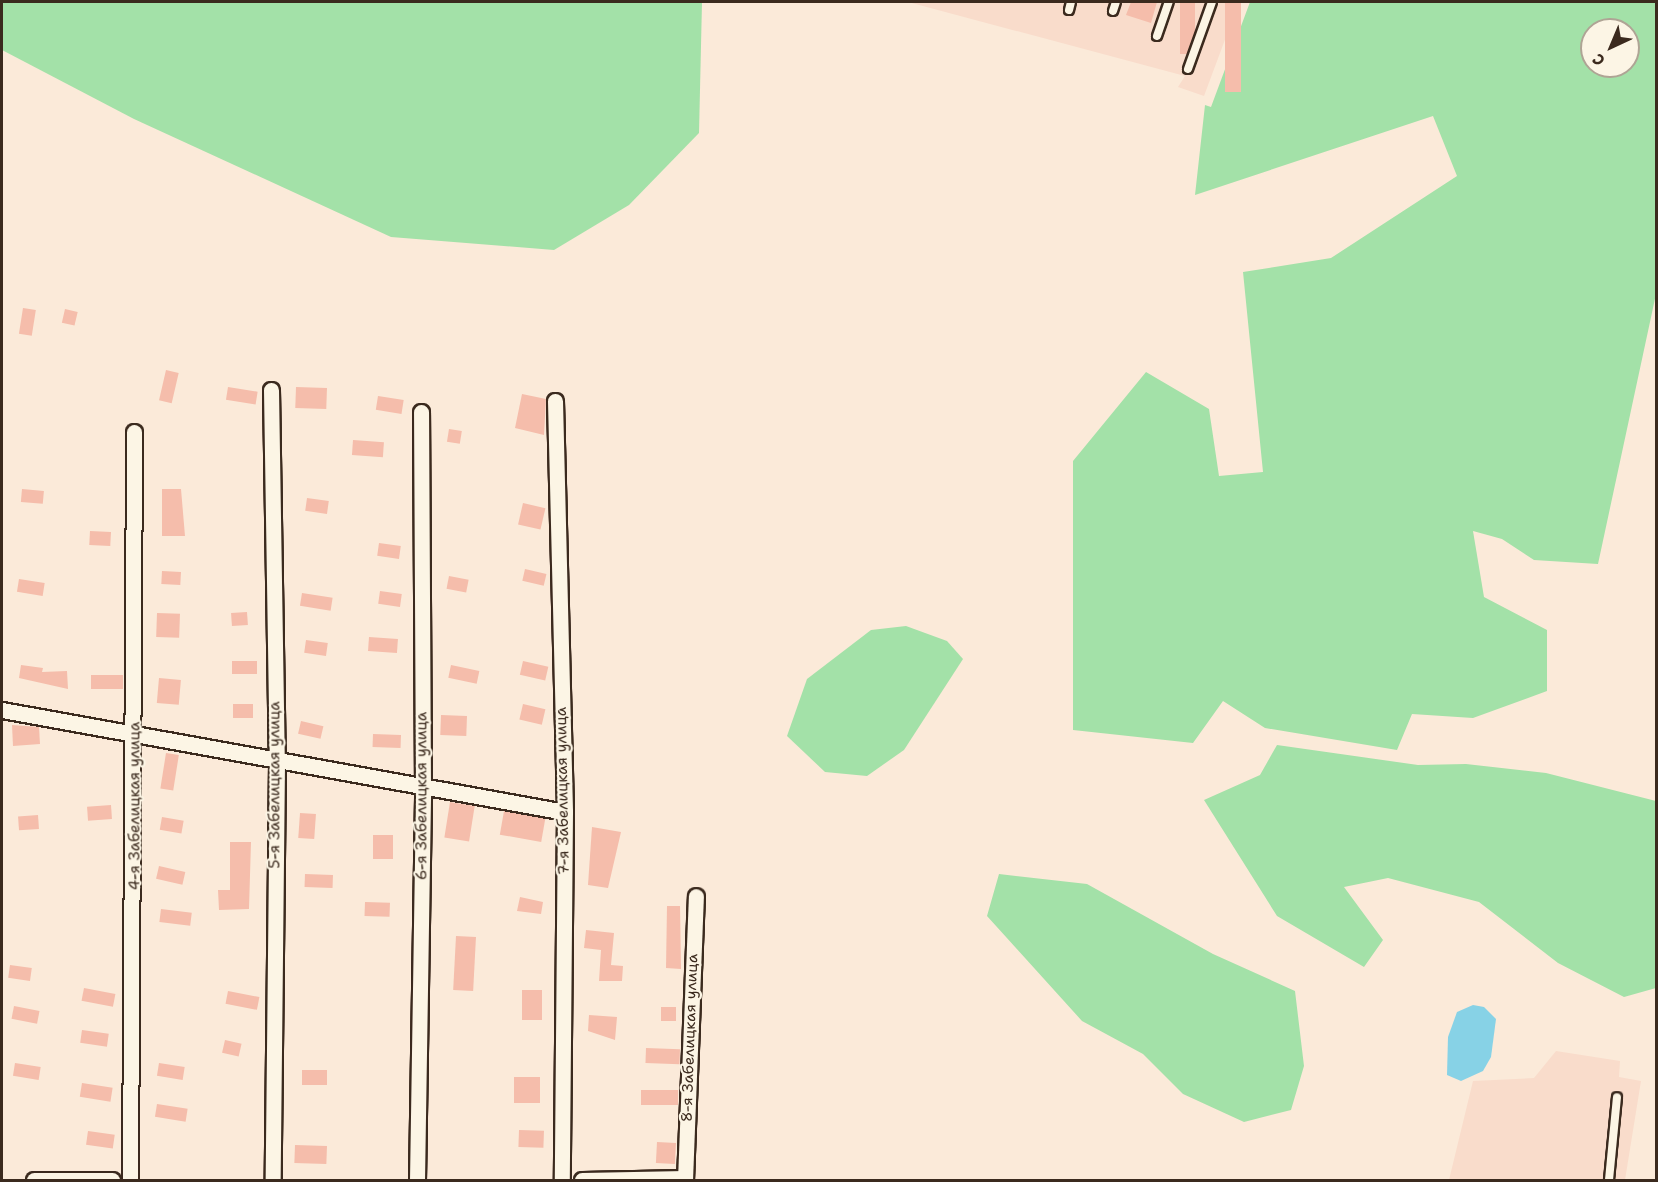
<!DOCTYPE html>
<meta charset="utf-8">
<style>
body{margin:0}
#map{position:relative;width:1658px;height:1182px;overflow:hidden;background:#fbead9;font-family:"Shantell Sans",sans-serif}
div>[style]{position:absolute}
.built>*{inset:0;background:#f9dccb}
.green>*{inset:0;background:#a3e1a8}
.water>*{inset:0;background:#87d2e6}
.building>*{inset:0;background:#f5bdab;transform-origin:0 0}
.roads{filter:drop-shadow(2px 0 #3b2a1e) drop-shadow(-2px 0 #3b2a1e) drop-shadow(0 2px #3b2a1e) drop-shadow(0 -2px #3b2a1e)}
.service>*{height:8px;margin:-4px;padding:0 4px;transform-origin:4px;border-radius:4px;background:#fcf5e5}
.minor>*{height:15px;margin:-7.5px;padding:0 7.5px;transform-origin:7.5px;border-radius:7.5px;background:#fcf5e5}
span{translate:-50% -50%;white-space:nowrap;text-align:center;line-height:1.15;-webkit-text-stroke:4.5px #fcf5e5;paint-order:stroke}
.street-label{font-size:15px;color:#3b2a1e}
.frame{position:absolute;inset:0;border:3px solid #3b2a1e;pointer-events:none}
.north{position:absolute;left:1580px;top:18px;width:60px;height:60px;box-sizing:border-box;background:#fcf5e5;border:2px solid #afa495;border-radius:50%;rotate:224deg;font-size:16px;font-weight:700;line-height:24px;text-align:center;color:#3b2a1e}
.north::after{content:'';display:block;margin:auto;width:21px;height:27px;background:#3b2a1e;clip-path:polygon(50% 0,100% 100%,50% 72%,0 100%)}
</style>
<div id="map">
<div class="built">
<div style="clip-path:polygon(908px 2px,1239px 2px,1204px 96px,1178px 87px,1185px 76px)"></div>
<div style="clip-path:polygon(1556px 1051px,1620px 1061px,1619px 1077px,1641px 1081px,1625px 1180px,1449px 1180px,1473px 1081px,1534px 1078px)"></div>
</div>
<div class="green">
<div style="clip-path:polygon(2px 2px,702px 2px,699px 133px,629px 205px,554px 250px,391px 237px,134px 119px,2px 50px)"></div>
<div style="clip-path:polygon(evenodd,1250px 2px,1656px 2px,1656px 294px,1598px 564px,1534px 560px,1502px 539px,1473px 531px,1484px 597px,1547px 630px,1547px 691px,1473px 718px,1412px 714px,1397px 750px,1265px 728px,1223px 701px,1193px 743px,1073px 730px,1073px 461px,1146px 372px,1209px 409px,1219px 476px,1263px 472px,1243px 272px,1331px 258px,1457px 176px,1433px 116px,1195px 195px,1205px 105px,1211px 107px,1250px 2px,1592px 30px,1628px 30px,1628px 66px,1592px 66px,1592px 30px)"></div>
<div style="clip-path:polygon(906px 626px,947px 641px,963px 659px,904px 750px,867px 776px,825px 772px,787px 736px,807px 679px,871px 630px)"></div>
<div style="clip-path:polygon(1277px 745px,1418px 765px,1466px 764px,1546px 773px,1656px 801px,1656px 988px,1624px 997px,1558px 963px,1479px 902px,1388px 878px,1344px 887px,1383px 940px,1364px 967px,1277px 916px,1204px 800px,1260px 775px)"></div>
<div style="clip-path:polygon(999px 874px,1087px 884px,1213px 954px,1295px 991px,1304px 1066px,1291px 1110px,1244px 1122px,1183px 1094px,1143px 1054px,1082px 1021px,987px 916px)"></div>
</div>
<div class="water">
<div style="clip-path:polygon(1473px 1005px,1484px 1007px,1496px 1019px,1491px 1057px,1483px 1071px,1461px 1081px,1447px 1075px,1448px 1037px,1457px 1012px)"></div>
</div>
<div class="building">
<div style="clip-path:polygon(1131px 2px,1157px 2px,1151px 23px,1126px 15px)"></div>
<div style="left:1180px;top:2px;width:15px;height:52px"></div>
<div style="left:1225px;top:2px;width:16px;height:90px"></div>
<div style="left:23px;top:308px;width:13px;height:26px;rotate:9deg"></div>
<div style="left:65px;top:309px;width:13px;height:14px;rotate:13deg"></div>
<div style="left:166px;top:370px;width:13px;height:31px;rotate:13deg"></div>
<div style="left:228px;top:387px;width:30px;height:13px;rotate:9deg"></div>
<div style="left:296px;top:387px;width:31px;height:21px;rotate:2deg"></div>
<div style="clip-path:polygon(522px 394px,546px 399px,544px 435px,515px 428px)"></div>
<div style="left:378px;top:396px;width:26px;height:14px;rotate:9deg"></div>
<div style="left:449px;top:429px;width:13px;height:13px;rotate:9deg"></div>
<div style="left:353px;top:440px;width:31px;height:15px;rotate:4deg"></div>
<div style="left:22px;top:489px;width:22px;height:13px;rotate:5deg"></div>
<div style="clip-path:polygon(162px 489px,181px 489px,185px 536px,162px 536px)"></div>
<div style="left:307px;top:498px;width:22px;height:13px;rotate:8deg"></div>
<div style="left:523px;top:503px;width:23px;height:22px;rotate:13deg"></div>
<div style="left:90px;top:531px;width:21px;height:14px;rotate:3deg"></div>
<div style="left:379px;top:543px;width:22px;height:13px;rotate:8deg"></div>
<div style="left:525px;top:569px;width:22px;height:12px;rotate:13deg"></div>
<div style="left:162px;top:571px;width:19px;height:13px;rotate:3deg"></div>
<div style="left:449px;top:576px;width:20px;height:13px;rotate:11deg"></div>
<div style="left:19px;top:579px;width:26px;height:13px;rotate:9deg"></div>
<div style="left:380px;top:591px;width:22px;height:13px;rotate:8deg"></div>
<div style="left:302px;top:593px;width:31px;height:13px;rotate:9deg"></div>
<div style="left:247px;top:612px;width:13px;height:16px;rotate:86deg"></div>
<div style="left:157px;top:613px;width:23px;height:24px;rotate:2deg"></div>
<div style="left:369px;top:637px;width:29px;height:14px;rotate:4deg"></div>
<div style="left:306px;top:640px;width:22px;height:13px;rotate:8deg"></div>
<div style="left:232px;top:661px;width:25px;height:13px"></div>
<div style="left:523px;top:661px;width:26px;height:14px;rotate:13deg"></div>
<div style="clip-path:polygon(21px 665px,43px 668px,42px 672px,67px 671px,68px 689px,19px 678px)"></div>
<div style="left:451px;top:665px;width:29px;height:13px;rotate:12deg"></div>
<div style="left:123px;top:675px;width:14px;height:32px;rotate:90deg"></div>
<div style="left:159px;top:678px;width:22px;height:25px;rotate:5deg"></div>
<div style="left:253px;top:704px;width:14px;height:20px;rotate:90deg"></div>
<div style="left:523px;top:704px;width:23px;height:16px;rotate:13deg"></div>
<div style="left:441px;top:715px;width:26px;height:20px;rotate:2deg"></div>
<div style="left:301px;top:721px;width:23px;height:13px;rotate:13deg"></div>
<div style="clip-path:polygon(12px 725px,39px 727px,40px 744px,13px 746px)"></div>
<div style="left:373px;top:734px;width:28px;height:13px;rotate:2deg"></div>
<div style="left:166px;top:753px;width:13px;height:36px;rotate:9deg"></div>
<div style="left:450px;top:802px;width:25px;height:36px;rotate:9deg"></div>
<div style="left:111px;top:805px;width:14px;height:24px;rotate:86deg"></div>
<div style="left:504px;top:811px;width:42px;height:24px;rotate:10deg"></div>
<div style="left:300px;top:813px;width:16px;height:25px;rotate:4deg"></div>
<div style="left:38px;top:815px;width:14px;height:20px;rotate:86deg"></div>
<div style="left:162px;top:817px;width:22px;height:13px;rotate:10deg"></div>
<div style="clip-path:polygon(592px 827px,621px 832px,608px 888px,588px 885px)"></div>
<div style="left:373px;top:835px;width:20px;height:24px"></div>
<div style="clip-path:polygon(230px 842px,251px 842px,249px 909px,219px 910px,218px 890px,230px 890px)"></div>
<div style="left:159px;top:866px;width:27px;height:13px;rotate:13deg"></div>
<div style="left:305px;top:874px;width:28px;height:13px;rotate:2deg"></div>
<div style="clip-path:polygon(520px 897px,543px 902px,541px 914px,517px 911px)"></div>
<div style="left:365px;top:902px;width:25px;height:14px;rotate:2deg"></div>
<div style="clip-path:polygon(667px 906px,680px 906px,681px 969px,666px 968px)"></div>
<div style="left:161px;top:909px;width:31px;height:13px;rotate:7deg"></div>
<div style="clip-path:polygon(586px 930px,614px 933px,611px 965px,623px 966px,622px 981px,599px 981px,601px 950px,584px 948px)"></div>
<div style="left:456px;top:936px;width:20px;height:54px;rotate:3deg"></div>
<div style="left:10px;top:965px;width:22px;height:13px;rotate:8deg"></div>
<div style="left:84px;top:988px;width:32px;height:13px;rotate:11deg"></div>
<div style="left:522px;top:990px;width:20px;height:30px"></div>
<div style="left:228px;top:991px;width:32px;height:13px;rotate:11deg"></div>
<div style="left:14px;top:1006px;width:26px;height:13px;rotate:11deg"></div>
<div style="left:661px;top:1007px;width:15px;height:14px"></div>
<div style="clip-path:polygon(589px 1015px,617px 1017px,615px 1040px,588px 1031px)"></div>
<div style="left:82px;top:1030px;width:27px;height:13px;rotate:8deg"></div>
<div style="left:225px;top:1040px;width:17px;height:13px;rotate:13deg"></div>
<div style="left:646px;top:1048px;width:34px;height:15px;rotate:2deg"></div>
<div style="left:15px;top:1063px;width:26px;height:13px;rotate:9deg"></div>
<div style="left:159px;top:1063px;width:26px;height:13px;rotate:9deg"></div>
<div style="left:327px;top:1070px;width:15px;height:25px;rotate:90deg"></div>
<div style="left:514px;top:1077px;width:26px;height:26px"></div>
<div style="left:82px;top:1083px;width:31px;height:14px;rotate:9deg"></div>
<div style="left:678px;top:1090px;width:15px;height:37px;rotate:90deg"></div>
<div style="left:157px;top:1104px;width:31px;height:13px;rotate:9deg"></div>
<div style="left:519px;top:1130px;width:25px;height:17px;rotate:2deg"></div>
<div style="left:88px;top:1131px;width:27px;height:14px;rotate:8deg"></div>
<div style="left:657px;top:1142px;width:19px;height:21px;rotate:3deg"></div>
<div style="left:295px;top:1145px;width:32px;height:18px;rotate:2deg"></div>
</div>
<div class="roads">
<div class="service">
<div style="left:1069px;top:10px;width:8px;rotate:-76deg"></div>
<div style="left:1113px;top:11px;width:9px;rotate:-72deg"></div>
<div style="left:1157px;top:36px;width:36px;rotate:-71deg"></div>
<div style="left:1188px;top:69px;width:71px;rotate:-70.3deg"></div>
<div style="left:1609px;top:1180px;width:83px;rotate:-84.5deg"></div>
</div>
<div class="minor">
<div style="left:271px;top:390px;width:374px;rotate:89.1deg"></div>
<div style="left:277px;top:764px;width:416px;rotate:90.6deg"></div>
<div style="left:555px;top:401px;width:411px;rotate:88.6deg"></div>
<div style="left:565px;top:812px;width:368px;rotate:90.5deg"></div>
<div style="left:2px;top:710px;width:572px;rotate:10.27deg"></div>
<div style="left:34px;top:1180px;width:78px"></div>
<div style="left:130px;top:1180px;width:748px;rotate:-89.69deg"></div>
<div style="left:417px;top:1180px;width:392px;rotate:-89.1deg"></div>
<div style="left:423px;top:788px;width:376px;rotate:-90.3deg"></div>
<div style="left:582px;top:1180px;width:103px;rotate:-1.1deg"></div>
<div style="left:685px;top:1180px;width:284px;rotate:-87.8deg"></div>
</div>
</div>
<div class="street-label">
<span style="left:275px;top:785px;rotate:-90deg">5-я Забелицкая улица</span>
<span style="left:563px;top:791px;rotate:-91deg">7-я Забелицкая улица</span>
<span style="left:422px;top:796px;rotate:-90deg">6-я Забелицкая улица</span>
<span style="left:135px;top:806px;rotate:-90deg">4-я Забелицкая улица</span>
<span style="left:690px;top:1038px;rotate:-88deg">8-я Забелицкая улица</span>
</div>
<div class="frame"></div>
<div class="north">С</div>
</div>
